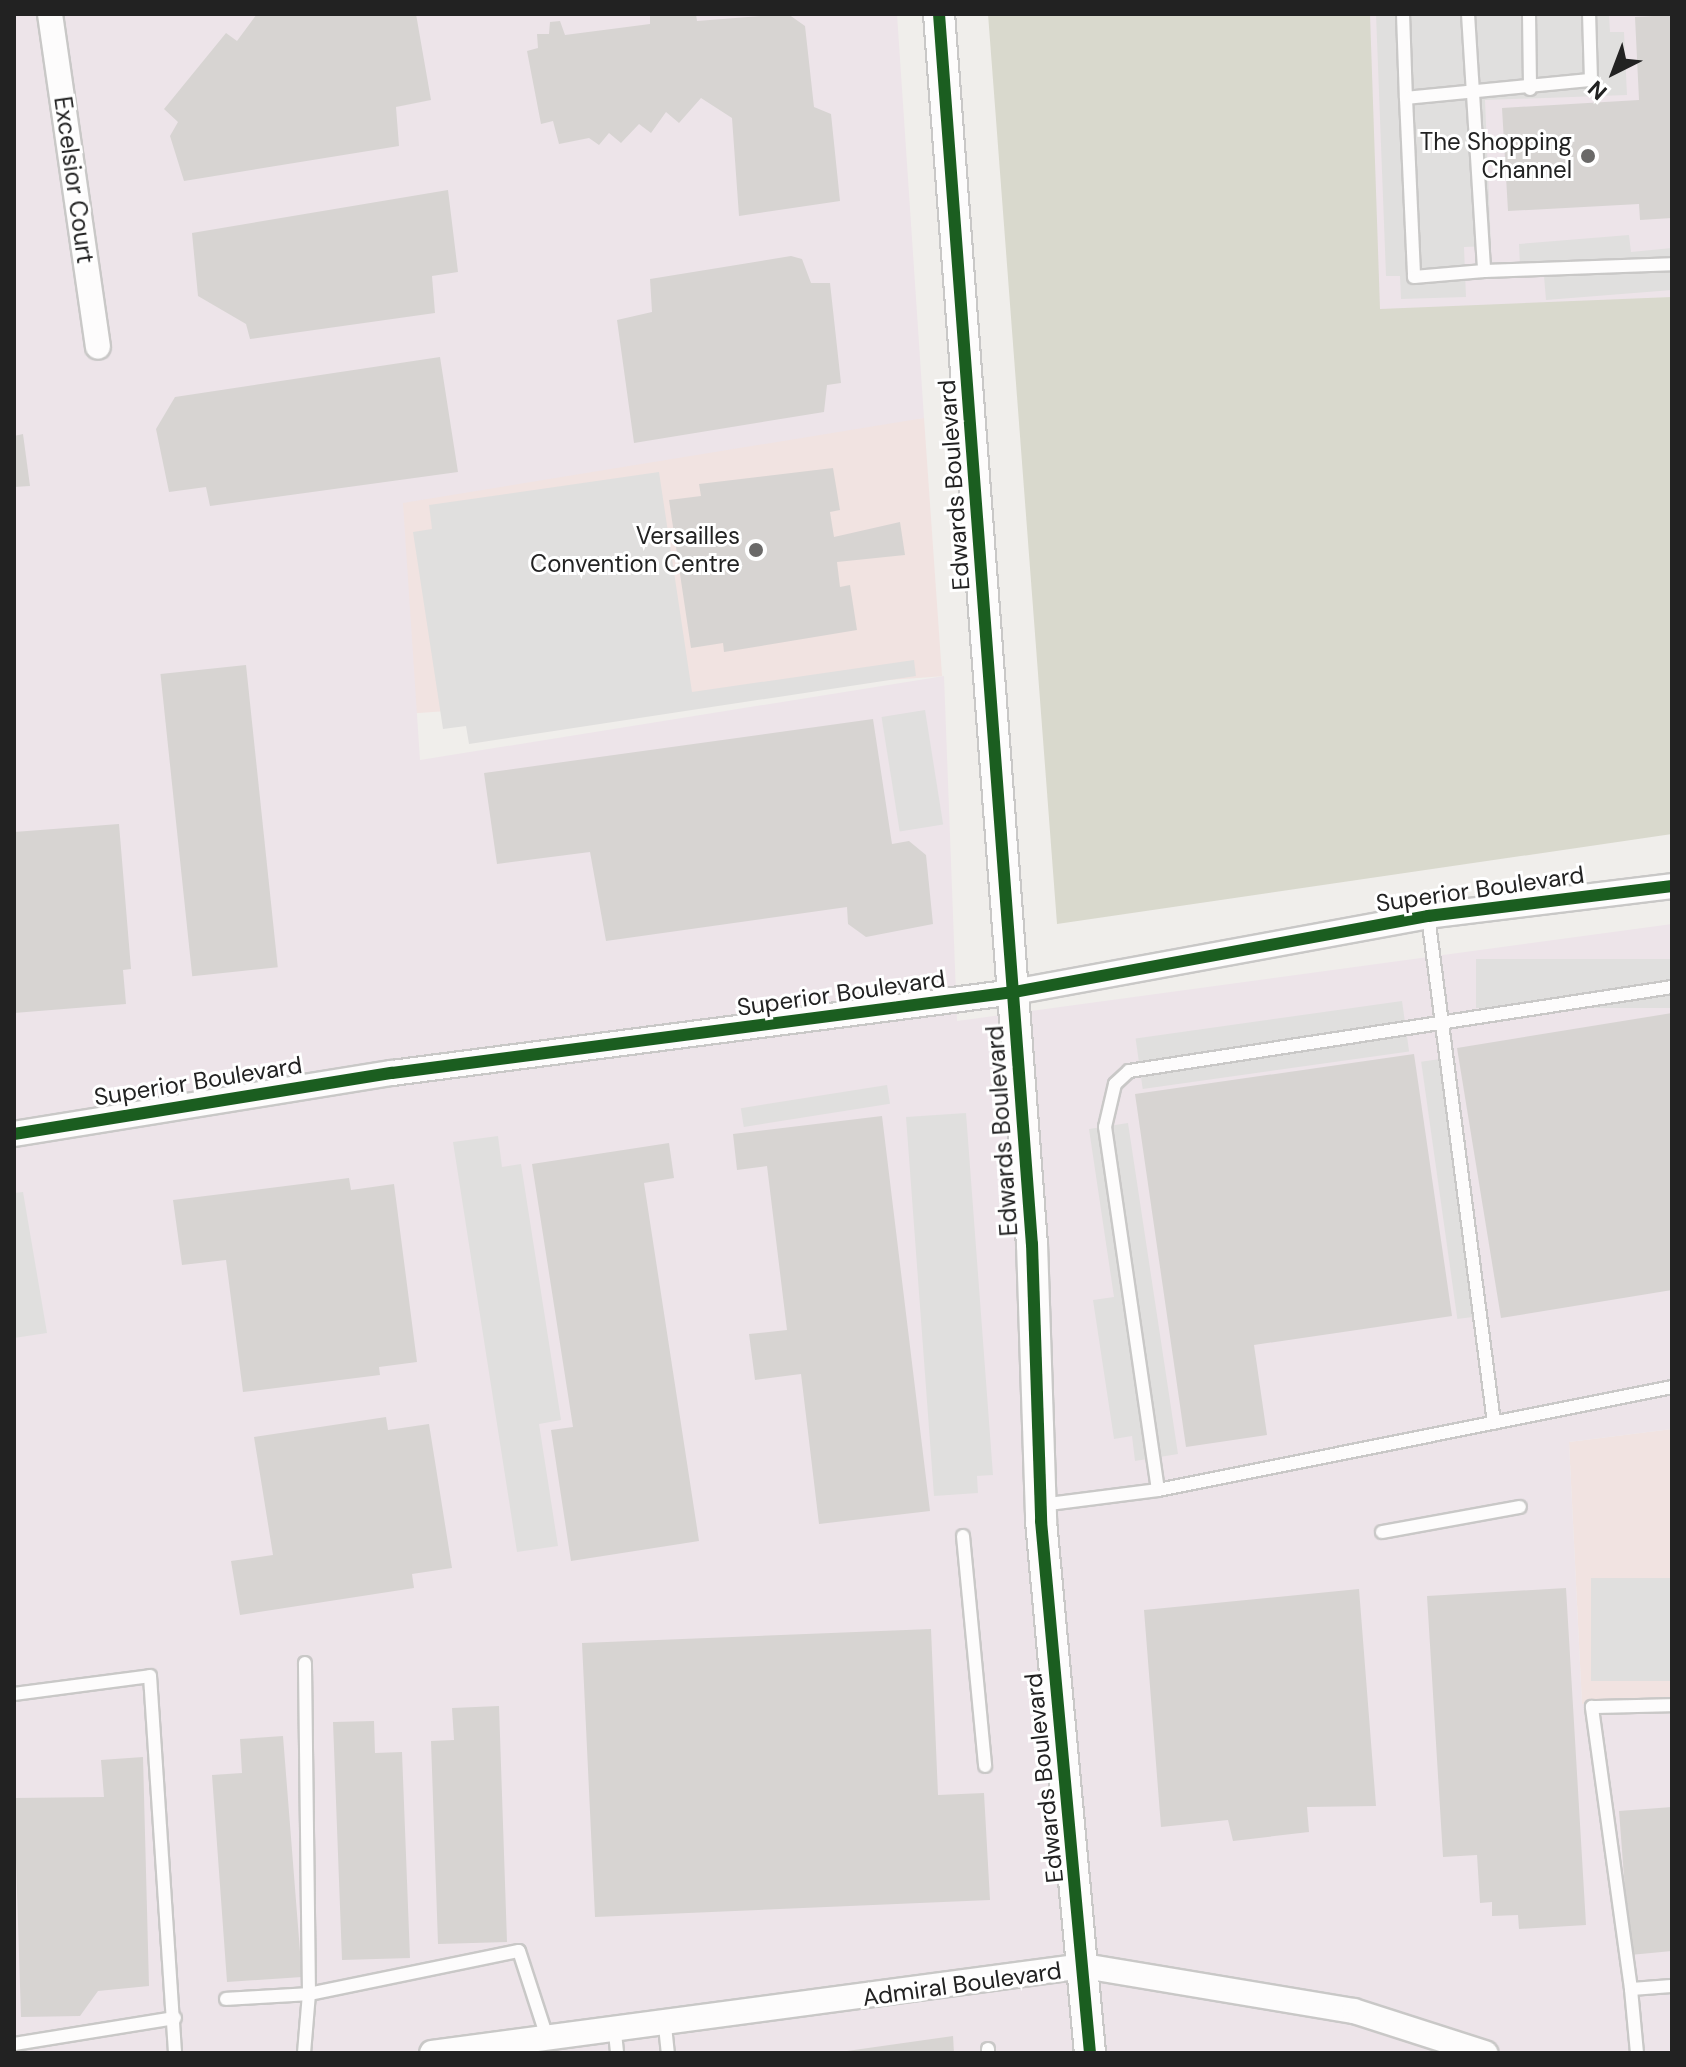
<!DOCTYPE html>
<style>
body{margin:0}
#map{position:relative;width:1686px;height:2067px;overflow:hidden;background:#f0eeeb;font-family:"DM Sans",sans-serif}
div>[style]{position:absolute}
.commercial>*{inset:0;background:#f1e3e1;transform-origin:0 0}
.industrial>*{inset:0;background:#ede4e9;transform-origin:0 0}
.construction>*{inset:0;background:#d9d9cd}
.parking>*{inset:0;background:#e0dfde;transform-origin:0 0}
.building>*{inset:0;background:#d7d4d2;transform-origin:0 0}
.roads{filter:drop-shadow(2px 0 #c9c8c7) drop-shadow(-2px 0 #c9c8c7) drop-shadow(0 2px #c9c8c7) drop-shadow(0 -2px #c9c8c7)}
.service>*{height:12px;margin:-6px;padding:0 6px;transform-origin:6px;border-radius:6px;background:#fdfcfc}
.minor>*{height:24px;margin:-12px;padding:0 12px;transform-origin:12px;border-radius:12px;background:#fdfcfc}
.tertiary>*{height:30px;margin:-15px;padding:0 15px;transform-origin:15px;border-radius:15px;background:#fdfcfc}
.cycleway>*{height:12px;margin:-6px;padding:0 6px;transform-origin:6px;border-radius:6px;background:#1b5e20}
.dots>*{width:22px;height:22px;translate:-50% -50%;box-sizing:border-box;border:4px solid #fff;border-radius:50%}
span{translate:-50% -50%;white-space:nowrap;text-align:center;line-height:1.15;-webkit-text-stroke:6px #fff;paint-order:stroke}
.poi-label{font-size:24px;color:#222}
.right{translate:-100% -50%;text-align:right}
.street-label{font-size:24px;color:#222}
.frame{position:absolute;inset:0;border:16px solid #222;pointer-events:none}
.north{position:absolute;left:1574px;top:32px;width:80px;height:80px;-webkit-text-stroke:6px #fff;paint-order:stroke;rotate:222deg;font-size:22px;font-weight:700;line-height:32px;text-align:center;color:#222}
.north::after{content:'';display:block;margin:auto;width:28px;height:36px;background:#222;clip-path:polygon(50% 0,100% 100%,50% 72%,0 100%)}
</style>
<div id="map">
<div class="commercial">
<div style="left:924px;top:418px;width:259px;height:528px;rotate:86deg"></div>
<div style="clip-path:polygon(1672px 1429px,1672px 1704px,1582px 1704px,1569px 1442px)"></div>
</div>
<div class="industrial">
<div style="clip-path:polygon(14px 14px,897px 14px,924px 418px,403px 503px,420px 760px,944px 676px,957px 1021px,1672px 924px,1672px 1429px,1569px 1442px,1582px 1704px,1672px 1704px,1672px 2053px,14px 2053px)"></div>
<div style="left:1370px;top:14px;width:302px;height:296px"></div>
</div>
<div class="construction">
<div style="clip-path:polygon(988px 14px,1370px 14px,1380px 309px,1672px 297px,1672px 834px,1057px 924px)"></div>
</div>
<div class="parking">
<div style="clip-path:polygon(1376px 14px,1609px 14px,1610px 32px,1624px 32px,1627px 95px,1485px 100px,1491px 246px,1464px 247px,1466px 297px,1401px 299px,1400px 276px,1386px 276px)"></div>
<div style="clip-path:polygon(1629px 235px,1631px 252px,1672px 248px,1672px 290px,1546px 300px,1543px 264px,1520px 266px,1519px 244px)"></div>
<div style="clip-path:polygon(659px 472px,692px 692px,914px 660px,916px 676px,469px 744px,466px 726px,443px 729px,413px 532px,432px 529px,429px 505px)"></div>
<div style="left:925px;top:710px;width:116px;height:44px;rotate:81deg"></div>
<div style="left:1672px;top:959px;width:49px;height:196px;rotate:90deg"></div>
<div style="left:1402px;top:1001px;width:51px;height:269px;rotate:82deg"></div>
<div style="left:1440px;top:1059px;width:260px;height:19px;rotate:82deg"></div>
<div style="left:887px;top:1085px;width:19px;height:148px;rotate:81deg"></div>
<div style="clip-path:polygon(966px 1113px,993px 1475px,977px 1476px,978px 1493px,934px 1496px,906px 1117px)"></div>
<div style="clip-path:polygon(1128px 1123px,1178px 1454px,1135px 1461px,1132px 1436px,1114px 1439px,1093px 1300px,1114px 1297px,1089px 1129px)"></div>
<div style="clip-path:polygon(498px 1136px,502px 1167px,521px 1164px,561px 1420px,539px 1424px,558px 1546px,517px 1552px,453px 1142px)"></div>
<div style="clip-path:polygon(23px 1192px,47px 1333px,14px 1338px,14px 1193px)"></div>
<div style="left:1672px;top:1578px;width:103px;height:81px;rotate:90deg"></div>
</div>
<div class="building">
<div style="clip-path:polygon(257px 14px,416px 14px,431px 100px,396px 107px,399px 146px,184px 181px,170px 136px,178px 122px,164px 109px,226px 33px,237px 41px)"></div>
<div style="clip-path:polygon(650px 14px,696px 14px,697px 21px,788px 14px,805px 26px,814px 107px,831px 114px,840px 201px,739px 216px,732px 118px,701px 98px,679px 123px,666px 112px,651px 133px,639px 124px,621px 143px,609px 133px,599px 145px,589px 138px,559px 144px,553px 121px,541px 124px,527px 51px,538px 48px,537px 34px,549px 34px,550px 22px,560px 21px,565px 35px,650px 24px)"></div>
<div style="clip-path:polygon(1672px 15px,1672px 218px,1640px 220px,1639px 204px,1508px 211px,1502px 108px,1639px 100px,1635px 17px)"></div>
<div style="clip-path:polygon(448px 190px,458px 272px,432px 276px,435px 313px,250px 339px,246px 324px,198px 296px,192px 233px)"></div>
<div style="clip-path:polygon(791px 256px,802px 259px,811px 283px,830px 283px,841px 383px,827px 385px,824px 412px,634px 443px,617px 320px,652px 312px,650px 279px)"></div>
<div style="clip-path:polygon(440px 357px,458px 472px,210px 506px,206px 487px,169px 492px,156px 429px,175px 397px)"></div>
<div style="clip-path:polygon(23px 434px,30px 486px,14px 487px,14px 436px)"></div>
<div style="clip-path:polygon(833px 468px,840px 510px,830px 512px,834px 537px,900px 522px,905px 555px,837px 562px,840px 587px,850px 585px,857px 630px,724px 652px,723px 643px,691px 648px,669px 500px,701px 496px,699px 484px)"></div>
<div style="left:246px;top:665px;width:304px;height:86px;rotate:84deg"></div>
<div style="clip-path:polygon(873px 719px,892px 844px,909px 841px,926px 855px,933px 924px,866px 937px,848px 924px,847px 907px,606px 941px,590px 852px,497px 864px,484px 773px)"></div>
<div style="clip-path:polygon(119px 824px,131px 969px,123px 970px,126px 1004px,14px 1013px,14px 832px)"></div>
<div style="clip-path:polygon(1672px 1013px,1672px 1290px,1501px 1318px,1457px 1048px)"></div>
<div style="clip-path:polygon(1414px 1054px,1452px 1316px,1254px 1345px,1267px 1435px,1186px 1447px,1135px 1094px)"></div>
<div style="clip-path:polygon(882px 1116px,930px 1511px,819px 1524px,801px 1374px,755px 1380px,749px 1334px,787px 1330px,767px 1166px,737px 1170px,733px 1134px)"></div>
<div style="clip-path:polygon(669px 1143px,674px 1178px,644px 1183px,699px 1541px,571px 1561px,551px 1430px,573px 1427px,532px 1164px)"></div>
<div style="clip-path:polygon(349px 1178px,351px 1190px,394px 1184px,417px 1362px,379px 1367px,380px 1375px,243px 1392px,226px 1260px,182px 1265px,173px 1200px)"></div>
<div style="clip-path:polygon(386px 1417px,388px 1430px,429px 1424px,452px 1568px,412px 1574px,414px 1588px,240px 1615px,231px 1561px,273px 1555px,254px 1437px)"></div>
<div style="clip-path:polygon(1566px 1588px,1586px 1925px,1519px 1929px,1518px 1915px,1492px 1916px,1492px 1902px,1480px 1903px,1477px 1855px,1443px 1857px,1427px 1596px)"></div>
<div style="clip-path:polygon(1359px 1589px,1376px 1806px,1307px 1807px,1309px 1832px,1233px 1841px,1228px 1820px,1161px 1827px,1144px 1610px)"></div>
<div style="clip-path:polygon(931px 1629px,938px 1795px,984px 1793px,990px 1900px,595px 1917px,582px 1643px)"></div>
<div style="clip-path:polygon(499px 1706px,507px 1942px,438px 1944px,431px 1741px,454px 1740px,452px 1708px)"></div>
<div style="clip-path:polygon(374px 1721px,375px 1753px,402px 1752px,410px 1958px,342px 1960px,333px 1722px)"></div>
<div style="clip-path:polygon(283px 1736px,302px 1977px,227px 1982px,212px 1775px,242px 1773px,240px 1739px)"></div>
<div style="clip-path:polygon(143px 1757px,149px 1986px,98px 1991px,80px 2016px,21px 2017px,14px 1798px,104px 1797px,101px 1760px)"></div>
<div style="clip-path:polygon(1672px 1807px,1672px 1951px,1630px 1955px,1619px 1811px)"></div>
<div style="clip-path:polygon(953px 2036px,954px 2053px,847px 2053px,847px 2051px)"></div>
</div>
<div class="roads">
<div class="service">
<div style="left:1403px;top:14px;width:84px;rotate:88deg"></div>
<div style="left:1406px;top:98px;width:186px;rotate:-5.6deg"></div>
<div style="left:1591px;top:80px;width:66px;rotate:-91.7deg"></div>
<div style="left:1468px;top:14px;width:257px;rotate:86.4deg"></div>
<div style="left:1484px;top:271px;width:188px;rotate:-2.1deg"></div>
<div style="left:1529px;top:14px;width:75px;rotate:89.2deg"></div>
<div style="left:1406px;top:98px;width:179px;rotate:87.4deg"></div>
<div style="left:1414px;top:277px;width:70px;rotate:-4.9deg"></div>
<div style="left:1428px;top:916px;width:511px;rotate:82.58deg"></div>
<div style="left:1158px;top:1490px;width:367px;rotate:-98.3deg"></div>
<div style="left:1105px;top:1127px;width:44px;rotate:-76.9deg"></div>
<div style="left:1115px;top:1084px;width:19px;rotate:-43deg"></div>
<div style="left:1129px;top:1071px;width:549px;rotate:-8.79deg"></div>
<div style="left:1041px;top:1505px;width:118px;rotate:-7.3deg"></div>
<div style="left:1158px;top:1490px;width:524px;rotate:-11.33deg"></div>
<div style="left:1382px;top:1532px;width:140px;rotate:-10.3deg"></div>
<div style="left:963px;top:1536px;width:231px;rotate:84.5deg"></div>
<div style="left:14px;top:1694px;width:137px;rotate:-7.5deg"></div>
<div style="left:150px;top:1676px;width:378px;rotate:86.2deg"></div>
<div style="left:1631px;top:1989px;width:285px;rotate:-97.9deg"></div>
<div style="left:1592px;top:1707px;width:80px;rotate:-1.4deg"></div>
<div style="left:226px;top:1999px;width:83px;rotate:-3.4deg"></div>
<div style="left:309px;top:1994px;width:331px;rotate:-90.7deg"></div>
<div style="left:665px;top:2026px;width:27px;rotate:84deg"></div>
<div style="left:615px;top:2033px;width:20px;rotate:84deg"></div>
<div style="left:14px;top:2044px;width:163px;rotate:-9.2deg"></div>
<div style="left:988px;top:2049px;width:4px;rotate:90deg"></div>
<div style="left:304px;top:2053px;width:59px;rotate:-85.2deg"></div>
<div style="left:309px;top:1994px;width:214px;rotate:-11.6deg"></div>
<div style="left:519px;top:1951px;width:90px;rotate:72deg"></div>
<div style="left:1637px;top:2053px;width:64px;rotate:-95.4deg"></div>
<div style="left:1631px;top:1989px;width:41px;rotate:-4.2deg"></div>
</div>
<div class="minor">
<div style="left:50px;top:14px;width:336px;rotate:81.8deg"></div>
<div style="left:14px;top:1134px;width:383px;rotate:-9.2deg"></div>
<div style="left:392px;top:1073px;width:627px;rotate:-7.42deg"></div>
<div style="left:1014px;top:992px;width:421px;rotate:-10.4deg"></div>
<div style="left:1428px;top:916px;width:246px;rotate:-7deg"></div>
<div style="left:432px;top:2053px;width:658px;rotate:-7.6deg"></div>
<div style="left:1084px;top:1966px;width:274px;rotate:9.5deg"></div>
<div style="left:1354px;top:2011px;width:138px;rotate:17.8deg"></div>
</div>
<div class="tertiary">
<div style="left:939px;top:14px;width:1234px;rotate:85.68deg"></div>
<div style="left:1032px;top:1244px;width:277px;rotate:88.1deg"></div>
<div style="left:1041px;top:1521px;width:534px;rotate:84.74deg"></div>
</div>
</div>
<div class="cycleway">
<div style="left:939px;top:14px;width:1234px;rotate:85.68deg"></div>
<div style="left:1032px;top:1244px;width:277px;rotate:88.1deg"></div>
<div style="left:1041px;top:1521px;width:534px;rotate:84.74deg"></div>
<div style="left:14px;top:1134px;width:383px;rotate:-9.2deg"></div>
<div style="left:392px;top:1073px;width:627px;rotate:-7.42deg"></div>
<div style="left:1014px;top:992px;width:421px;rotate:-10.4deg"></div>
<div style="left:1428px;top:916px;width:246px;rotate:-7deg"></div>
</div>
<div class="dots">
<div style="left:1588px;top:156px;background:#6a6968"></div>
<div style="left:756px;top:550px;background:#6a6968"></div>
</div>
<div class="poi-label">
<span class="right" style="left:1572px;top:156px">The Shopping<br>Channel</span>
<span class="right" style="left:740px;top:550px">Versailles<br>Convention Centre</span>
</div>
<div class="street-label">
<span style="left:74px;top:180px;rotate:82deg">Excelsior Court</span>
<span style="left:954px;top:485px;rotate:-94deg">Edwards Boulevard</span>
<span style="left:1480px;top:889px;rotate:-8deg">Superior Boulevard</span>
<span style="left:841px;top:993px;rotate:-8deg">Superior Boulevard</span>
<span style="left:198px;top:1081px;rotate:-9deg">Superior Boulevard</span>
<span style="left:1002px;top:1131px;rotate:-94deg">Edwards Boulevard</span>
<span style="left:1044px;top:1778px;rotate:-96deg">Edwards Boulevard</span>
<span style="left:962px;top:1984px;rotate:-8deg">Admiral Boulevard</span>
</div>
<div class="frame"></div>
<div class="north">N</div>
</div>
